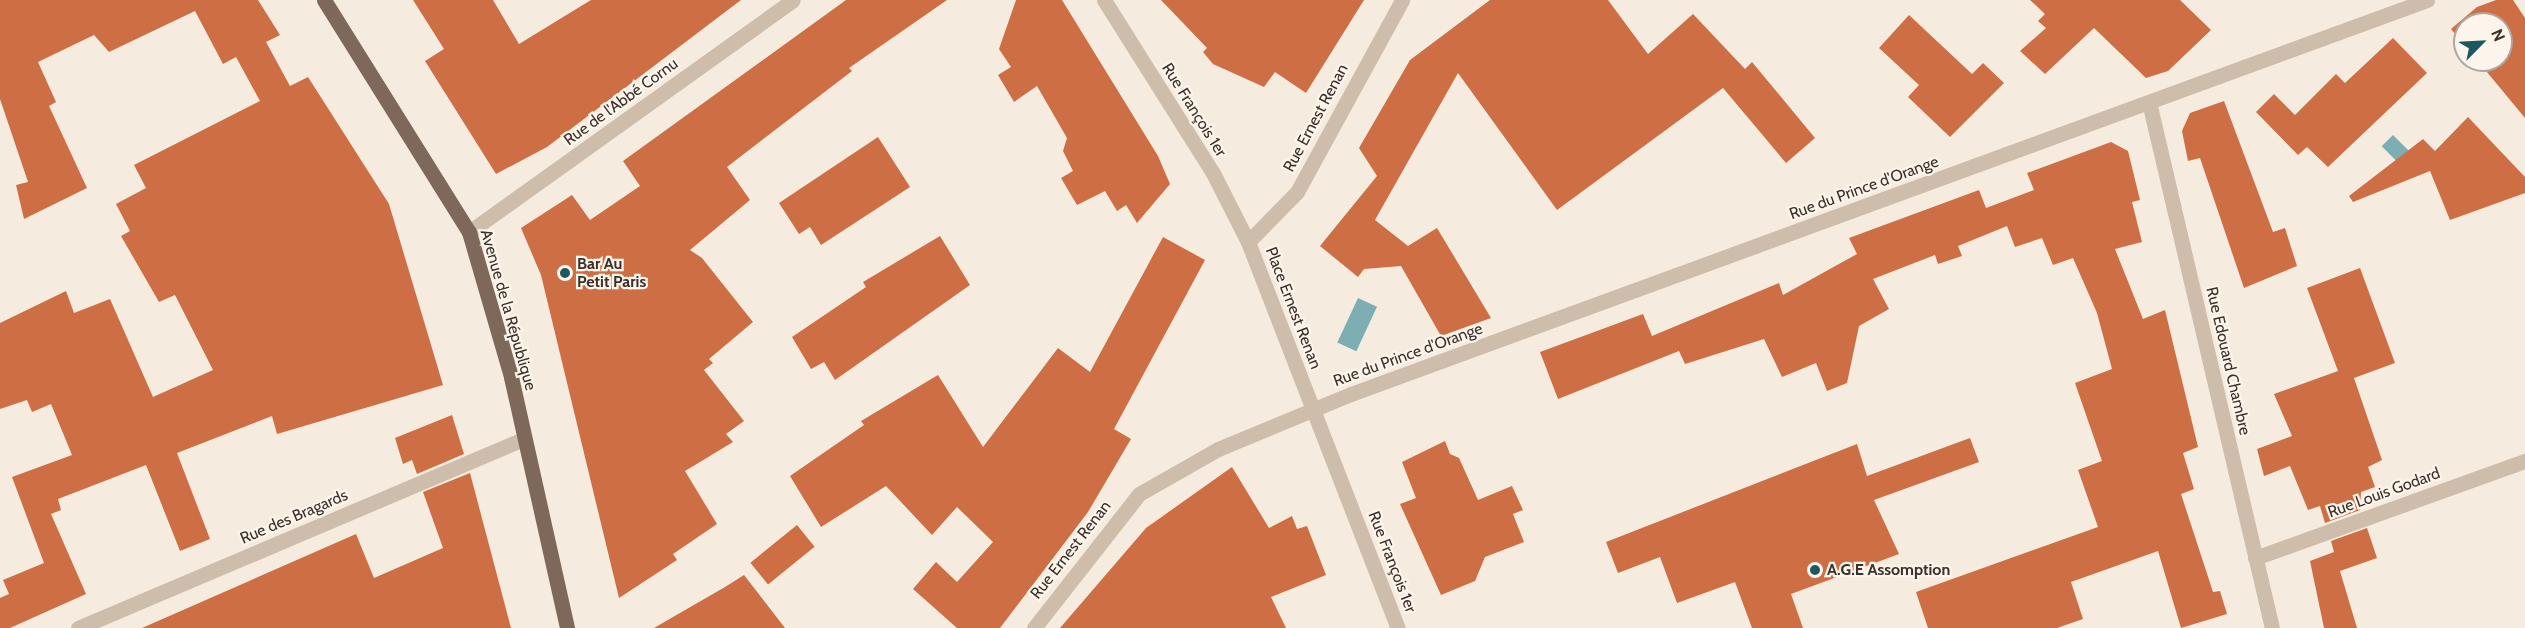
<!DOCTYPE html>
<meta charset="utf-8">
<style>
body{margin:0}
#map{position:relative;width:2525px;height:628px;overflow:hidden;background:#f5ecdf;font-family:Cabin,sans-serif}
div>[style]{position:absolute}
.water>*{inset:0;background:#7caeb4;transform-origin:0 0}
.building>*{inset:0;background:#ce6e44;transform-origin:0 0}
.minor>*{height:15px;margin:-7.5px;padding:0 7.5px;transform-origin:7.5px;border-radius:7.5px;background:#cebdaa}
.major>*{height:15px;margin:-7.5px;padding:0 7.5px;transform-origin:7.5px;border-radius:7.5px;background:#7e685a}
.dots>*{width:16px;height:16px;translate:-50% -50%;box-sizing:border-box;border:3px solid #fcf5ec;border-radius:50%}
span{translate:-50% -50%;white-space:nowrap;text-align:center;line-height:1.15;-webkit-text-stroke:4.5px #fcf5ec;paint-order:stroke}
.street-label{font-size:16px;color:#3b302a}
.poi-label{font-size:16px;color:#3b302a;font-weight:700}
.left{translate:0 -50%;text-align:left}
.north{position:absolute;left:2453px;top:12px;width:60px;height:60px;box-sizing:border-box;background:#fcf5ec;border:2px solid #afa69e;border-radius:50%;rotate:66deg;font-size:16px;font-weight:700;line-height:24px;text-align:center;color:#3b302a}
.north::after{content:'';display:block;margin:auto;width:21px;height:27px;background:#1c5860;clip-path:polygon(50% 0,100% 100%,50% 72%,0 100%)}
</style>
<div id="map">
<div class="water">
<div style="left:2393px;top:135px;width:40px;height:16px;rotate:45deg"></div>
<div style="left:1358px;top:298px;width:21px;height:49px;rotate:25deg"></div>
</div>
<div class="building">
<div style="clip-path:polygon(0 0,258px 0,280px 35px,266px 42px,290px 86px,308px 77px,389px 204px,443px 385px,277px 434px,272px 416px,177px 453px,210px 539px,180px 551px,146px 465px,58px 499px,61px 510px,51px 514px,86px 594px,10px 628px,0 628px,0 598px,9px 594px,3px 580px,44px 563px,12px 477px,72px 455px,51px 404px,32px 412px,27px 400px,0 409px,0 323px,66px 291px,74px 313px,110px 299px,153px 397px,213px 370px,175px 295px,159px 302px,121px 236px,130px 231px,116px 204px,146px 188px,134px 165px,260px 101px,236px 57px,223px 64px,195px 11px,109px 52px,94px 35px,38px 62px,56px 102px,49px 106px,87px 188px,24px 219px,16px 185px,28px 182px,0 99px)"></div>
<div style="clip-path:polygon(413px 0,493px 0,519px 44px,591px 0,741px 0,547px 147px,496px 174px,425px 61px,444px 49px)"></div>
<div style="clip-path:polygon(846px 0,947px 0,849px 68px,852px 71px,727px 167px,750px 200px,690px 250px,702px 258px,753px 322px,709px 359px,713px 363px,704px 370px,744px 421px,726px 434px,733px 442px,685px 471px,717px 524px,673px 554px,677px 560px,619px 598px,541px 275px,521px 228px,572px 195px,590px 220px,640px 186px,623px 161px)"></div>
<div style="clip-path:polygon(1016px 0,1062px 0,1158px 156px,1170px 184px,1137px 223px,1126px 205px,1117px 211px,1105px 191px,1077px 205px,1061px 178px,1073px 171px,1063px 151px,1067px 138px,1037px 86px,1014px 102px,998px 75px,1011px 67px,999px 49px)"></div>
<div style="clip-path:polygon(1161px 0,1364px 0,1306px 93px,1275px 72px,1264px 87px,1213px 64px,1203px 52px,1207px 48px)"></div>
<div style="clip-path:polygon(1490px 0,1608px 0,1648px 54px,1693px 14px,1745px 69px,1752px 62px,1815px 138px,1786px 163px,1723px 88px,1557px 210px,1458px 73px,1375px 220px,1408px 246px,1437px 228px,1491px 318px,1441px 336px,1401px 266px,1364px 269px,1358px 277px,1320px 246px,1377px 176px,1359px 148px,1410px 60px)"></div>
<div style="clip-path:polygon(2030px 0,2180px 0,2211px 30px,2168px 71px,2146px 78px,2094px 28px,2045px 74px,2020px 51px,2046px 28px,2038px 21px,2045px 14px)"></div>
<div style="clip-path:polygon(2496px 0,2513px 0,2525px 18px,2525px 118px,2477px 60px,2501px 60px,2501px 24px,2465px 24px,2465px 46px,2451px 29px,2477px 7px)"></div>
<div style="clip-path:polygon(1909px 15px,1972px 74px,1983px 63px,2004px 83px,1950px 137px,1908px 97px,1919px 85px,1879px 48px)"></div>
<div style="clip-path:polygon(2393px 38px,2427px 73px,2328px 167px,2307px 147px,2298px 155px,2256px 112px,2274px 94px,2295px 115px,2336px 74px,2345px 83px)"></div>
<div style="clip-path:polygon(2224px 101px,2273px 232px,2285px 228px,2297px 266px,2244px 288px,2200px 158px,2188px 161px,2182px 131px,2190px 113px)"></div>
<div style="clip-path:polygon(2468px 117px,2525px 177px,2525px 193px,2450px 220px,2430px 171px,2353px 202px,2349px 196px,2423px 139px,2435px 151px)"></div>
<div style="clip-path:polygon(878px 137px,910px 187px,821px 245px,810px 227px,799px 234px,779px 203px)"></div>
<div style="clip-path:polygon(2111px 142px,2128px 151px,2140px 200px,2132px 202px,2142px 242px,2115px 249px,2143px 319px,2165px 310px,2198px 447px,2183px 453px,2194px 489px,2181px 494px,2213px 592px,2220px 591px,2227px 614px,2181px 628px,2158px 551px,2071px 582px,2083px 619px,2057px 628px,1928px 628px,1916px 592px,2098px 527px,2078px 470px,2102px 461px,2075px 383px,2112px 369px,2097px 313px,2073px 258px,2053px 265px,2042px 238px,2015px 247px,2007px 226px,1958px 246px,1962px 256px,1938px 264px,1935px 255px,1873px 279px,1889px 309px,1859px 326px,1847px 383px,1827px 391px,1816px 363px,1782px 377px,1764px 339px,1685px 364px,1679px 351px,1558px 399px,1540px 352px,1643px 314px,1652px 336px,1779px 283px,1783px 295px,1857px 254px,1849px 238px,1979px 190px,1986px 208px,2034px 190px,2027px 173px)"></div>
<div style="clip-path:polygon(940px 236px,970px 285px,835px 380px,824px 362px,811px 369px,792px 337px,866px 287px,863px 282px)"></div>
<div style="clip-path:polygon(1163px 237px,1205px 260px,1114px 429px,1131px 439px,1088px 512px,1000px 628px,957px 628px,913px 589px,936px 562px,957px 582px,993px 542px,957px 507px,932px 535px,886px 486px,821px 527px,790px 476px,864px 425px,861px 421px,938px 375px,983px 447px,1058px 348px,1090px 372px)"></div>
<div style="clip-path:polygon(2360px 268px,2395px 363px,2354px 378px,2382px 460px,2368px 467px,2375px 487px,2361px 492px,2360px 510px,2325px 523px,2320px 506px,2308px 510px,2290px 466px,2264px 476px,2257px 449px,2292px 436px,2274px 394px,2338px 371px,2307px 288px)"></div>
<div style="clip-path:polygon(452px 415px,464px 454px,417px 474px,412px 460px,403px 464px,395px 438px)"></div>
<div style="clip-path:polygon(1970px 438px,1979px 462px,1874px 500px,1899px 554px,1791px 594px,1803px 628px,1752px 628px,1735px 582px,1677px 603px,1660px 557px,1618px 573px,1606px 542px,1857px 444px,1867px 476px)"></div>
<div style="clip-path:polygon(1445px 441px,1450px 454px,1459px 458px,1478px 500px,1512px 486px,1523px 510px,1513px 514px,1524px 542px,1485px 557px,1475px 581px,1441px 595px,1400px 504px,1416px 498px,1402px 462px)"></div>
<div style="clip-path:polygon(1232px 467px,1269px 528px,1292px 516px,1297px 529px,1307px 526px,1326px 575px,1271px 597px,1286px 628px,1060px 628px,1146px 528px)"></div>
<div style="clip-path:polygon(470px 473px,511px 628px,142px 628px,356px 534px,374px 578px,443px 548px,423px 492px)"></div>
<div style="left:797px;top:525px;width:28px;height:60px;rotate:51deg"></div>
<div style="clip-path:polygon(2367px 528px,2377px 558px,2340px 571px,2357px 628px,2324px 628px,2310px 561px,2334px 552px,2331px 541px)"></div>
<div style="clip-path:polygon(744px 575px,785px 628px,654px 628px,725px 587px)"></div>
</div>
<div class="minor">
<div style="left:1104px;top:0;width:204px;rotate:57.8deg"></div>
<div style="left:1213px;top:173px;width:77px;rotate:63.1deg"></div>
<div style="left:1248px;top:242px;width:414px;rotate:68.8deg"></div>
<div style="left:2149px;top:102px;width:540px;rotate:76.84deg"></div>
<div style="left:469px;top:232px;width:398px;rotate:-35.6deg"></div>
<div style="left:1248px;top:242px;width:70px;rotate:-45.6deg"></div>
<div style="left:1297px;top:192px;width:219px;rotate:-61.3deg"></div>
<div style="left:2255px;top:558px;width:287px;rotate:-19.8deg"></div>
<div style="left:78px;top:628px;width:484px;rotate:-23deg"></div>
<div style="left:1034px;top:628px;width:170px;rotate:-51.9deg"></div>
<div style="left:1139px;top:494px;width:91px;rotate:-29.7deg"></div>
<div style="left:1218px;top:449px;width:144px;rotate:-22.5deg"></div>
<div style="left:1351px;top:394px;width:1146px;rotate:-20.11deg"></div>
</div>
<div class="major">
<div style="left:324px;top:0;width:274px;rotate:58deg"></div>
<div style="left:469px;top:232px;width:151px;rotate:73.8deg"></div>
<div style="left:511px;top:377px;width:257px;rotate:77.4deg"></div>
</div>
<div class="dots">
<div style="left:565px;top:273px;background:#1c5860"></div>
<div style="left:1815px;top:570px;background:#1c5860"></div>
</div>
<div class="street-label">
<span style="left:621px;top:102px;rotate:-36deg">Rue de l'Abbé Cornu</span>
<span style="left:1194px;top:110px;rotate:58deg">Rue François 1er</span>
<span style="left:1316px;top:118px;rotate:-62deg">Rue Ernest Renan</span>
<span style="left:1864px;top:188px;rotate:-20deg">Rue du Prince d'Orange</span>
<span style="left:1293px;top:308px;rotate:69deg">Place Ernest Renan</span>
<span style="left:508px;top:310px;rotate:74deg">Avenue de la République</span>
<span style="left:1408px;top:355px;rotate:-20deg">Rue du Prince d'Orange</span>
<span style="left:2228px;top:361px;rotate:77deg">Rue Edouard Chambre</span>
<span style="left:2384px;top:493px;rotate:-20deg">Rue Louis Godard</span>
<span style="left:294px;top:517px;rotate:-23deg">Rue des Bragards</span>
<span style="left:1071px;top:550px;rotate:-52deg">Rue Ernest Renan</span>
<span style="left:1392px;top:562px;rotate:69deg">Rue François 1er</span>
</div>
<div class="poi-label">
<span class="left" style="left:577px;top:273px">Bar Au<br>Petit Paris</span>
<span class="left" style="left:1827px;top:570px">A.G.E Assomption</span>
</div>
<div class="north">N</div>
</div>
